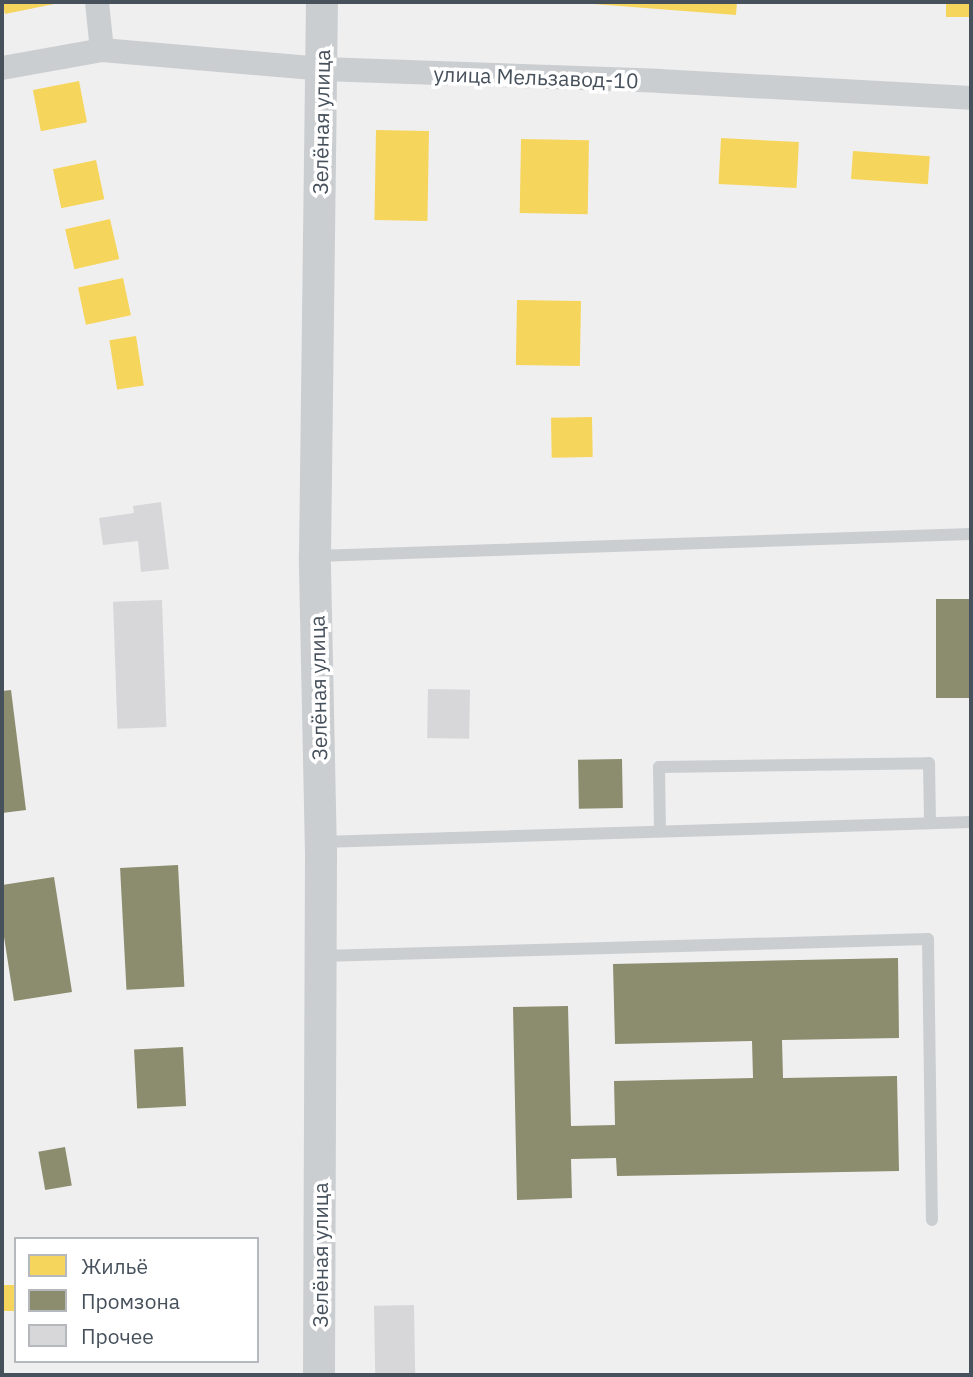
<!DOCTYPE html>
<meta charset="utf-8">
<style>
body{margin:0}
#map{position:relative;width:973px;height:1377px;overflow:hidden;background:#f0efef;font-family:"IBM Plex Sans",sans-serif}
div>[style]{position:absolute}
.homes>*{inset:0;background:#f6d55c;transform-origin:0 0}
.industry>*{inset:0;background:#8c8c6e;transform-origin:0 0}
.building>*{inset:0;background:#d7d7d9;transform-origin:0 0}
.service>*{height:12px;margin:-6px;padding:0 6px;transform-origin:6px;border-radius:6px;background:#cbced0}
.minor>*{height:24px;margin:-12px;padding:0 12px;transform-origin:12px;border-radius:12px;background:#cbced0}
.tertiary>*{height:32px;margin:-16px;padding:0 16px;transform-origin:16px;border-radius:16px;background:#cbced0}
span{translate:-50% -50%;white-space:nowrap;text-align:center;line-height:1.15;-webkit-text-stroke:7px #fff;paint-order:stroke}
.street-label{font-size:21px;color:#47515c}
.frame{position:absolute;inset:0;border:4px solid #47515c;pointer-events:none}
.legend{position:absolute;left:14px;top:1237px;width:245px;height:126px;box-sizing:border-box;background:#fff;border:2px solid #b5b9be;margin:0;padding:9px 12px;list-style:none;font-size:21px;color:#47515c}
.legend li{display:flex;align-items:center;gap:14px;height:35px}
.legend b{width:35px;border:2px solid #b5b9be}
</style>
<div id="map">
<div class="homes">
<div style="clip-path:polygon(2px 2px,59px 2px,59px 3px,5px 14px)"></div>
<div style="clip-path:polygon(567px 2px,737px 2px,736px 15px)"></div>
<div style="left:946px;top:2px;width:25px;height:15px"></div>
<div style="left:79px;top:81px;width:42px;height:47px;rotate:79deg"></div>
<div style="left:376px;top:130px;width:53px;height:90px;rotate:1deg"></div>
<div style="left:721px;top:138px;width:78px;height:46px;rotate:3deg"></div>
<div style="left:521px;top:139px;width:68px;height:74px;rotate:1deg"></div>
<div style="left:853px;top:151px;width:77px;height:28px;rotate:4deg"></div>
<div style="left:96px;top:160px;width:40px;height:44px;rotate:78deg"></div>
<div style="left:110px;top:219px;width:41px;height:46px;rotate:77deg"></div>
<div style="left:123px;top:278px;width:38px;height:46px;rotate:78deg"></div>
<div style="left:517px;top:300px;width:64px;height:65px;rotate:1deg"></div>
<div style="left:136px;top:336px;width:50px;height:27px;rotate:81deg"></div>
<div style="left:592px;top:417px;width:40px;height:41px;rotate:89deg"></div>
<div style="left:16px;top:1285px;width:26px;height:14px;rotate:90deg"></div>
</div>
<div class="industry">
<div style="left:971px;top:599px;width:99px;height:35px;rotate:90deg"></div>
<div style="clip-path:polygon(11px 690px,26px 810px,2px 813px,2px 691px)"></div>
<div style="left:622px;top:759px;width:49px;height:44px;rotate:89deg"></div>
<div style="left:178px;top:865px;width:122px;height:58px;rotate:87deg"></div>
<div style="clip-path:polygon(54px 877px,72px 992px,14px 1001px,2px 924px,2px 885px)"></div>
<div style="clip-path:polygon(898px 958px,899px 1038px,782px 1040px,783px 1078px,897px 1076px,899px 1171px,617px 1176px,616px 1158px,571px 1159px,572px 1198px,517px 1200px,513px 1007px,568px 1006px,571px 1126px,615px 1125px,614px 1081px,753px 1078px,752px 1041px,615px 1044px,613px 964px)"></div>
<div style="left:183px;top:1047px;width:59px;height:49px;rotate:87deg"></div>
<div style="left:65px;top:1147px;width:39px;height:27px;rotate:80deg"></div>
</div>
<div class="building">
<div style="clip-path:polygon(161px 502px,169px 569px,141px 572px,138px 541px,103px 545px,99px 518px,134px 513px,133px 506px)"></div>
<div style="left:162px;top:600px;width:127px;height:49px;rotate:88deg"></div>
<div style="left:428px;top:689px;width:42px;height:49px;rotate:1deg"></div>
<div style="left:414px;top:1305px;width:70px;height:40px;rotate:89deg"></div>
</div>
<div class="service">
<div style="left:316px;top:556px;width:655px;rotate:-1.92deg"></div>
<div style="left:660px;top:831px;width:64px;rotate:-90.9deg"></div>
<div style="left:659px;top:767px;width:270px;rotate:-0.8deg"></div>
<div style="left:929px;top:763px;width:60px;rotate:89deg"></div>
<div style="left:321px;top:842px;width:650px;rotate:-1.76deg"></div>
<div style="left:321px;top:956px;width:607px;rotate:-1.6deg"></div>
<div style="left:928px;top:939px;width:281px;rotate:89.2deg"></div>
</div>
<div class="minor">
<div style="left:97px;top:2px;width:48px;rotate:84.1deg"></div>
<div style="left:2px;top:68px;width:102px;rotate:-10.2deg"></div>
<div style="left:102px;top:50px;width:221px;rotate:4.9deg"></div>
<div style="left:322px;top:69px;width:337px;rotate:2deg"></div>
<div style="left:659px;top:81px;width:312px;rotate:3.1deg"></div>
</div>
<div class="tertiary">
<div style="left:319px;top:1375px;width:521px;rotate:-89.78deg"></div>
<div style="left:321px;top:854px;width:298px;rotate:-91.2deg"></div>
<div style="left:315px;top:556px;width:554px;rotate:-89.28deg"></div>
</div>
<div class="street-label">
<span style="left:536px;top:77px;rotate:2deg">улица Мельзавод-10</span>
<span style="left:321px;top:122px;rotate:-89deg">Зелёная улица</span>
<span style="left:318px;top:688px;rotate:-91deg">Зелёная улица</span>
<span style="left:320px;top:1255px;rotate:-90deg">Зелёная улица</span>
</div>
<div class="frame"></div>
<ul class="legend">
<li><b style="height:19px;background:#f6d55c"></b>Жильё</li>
<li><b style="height:19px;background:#8c8c6e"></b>Промзона</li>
<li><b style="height:19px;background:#d7d7d9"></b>Прочее</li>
</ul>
</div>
